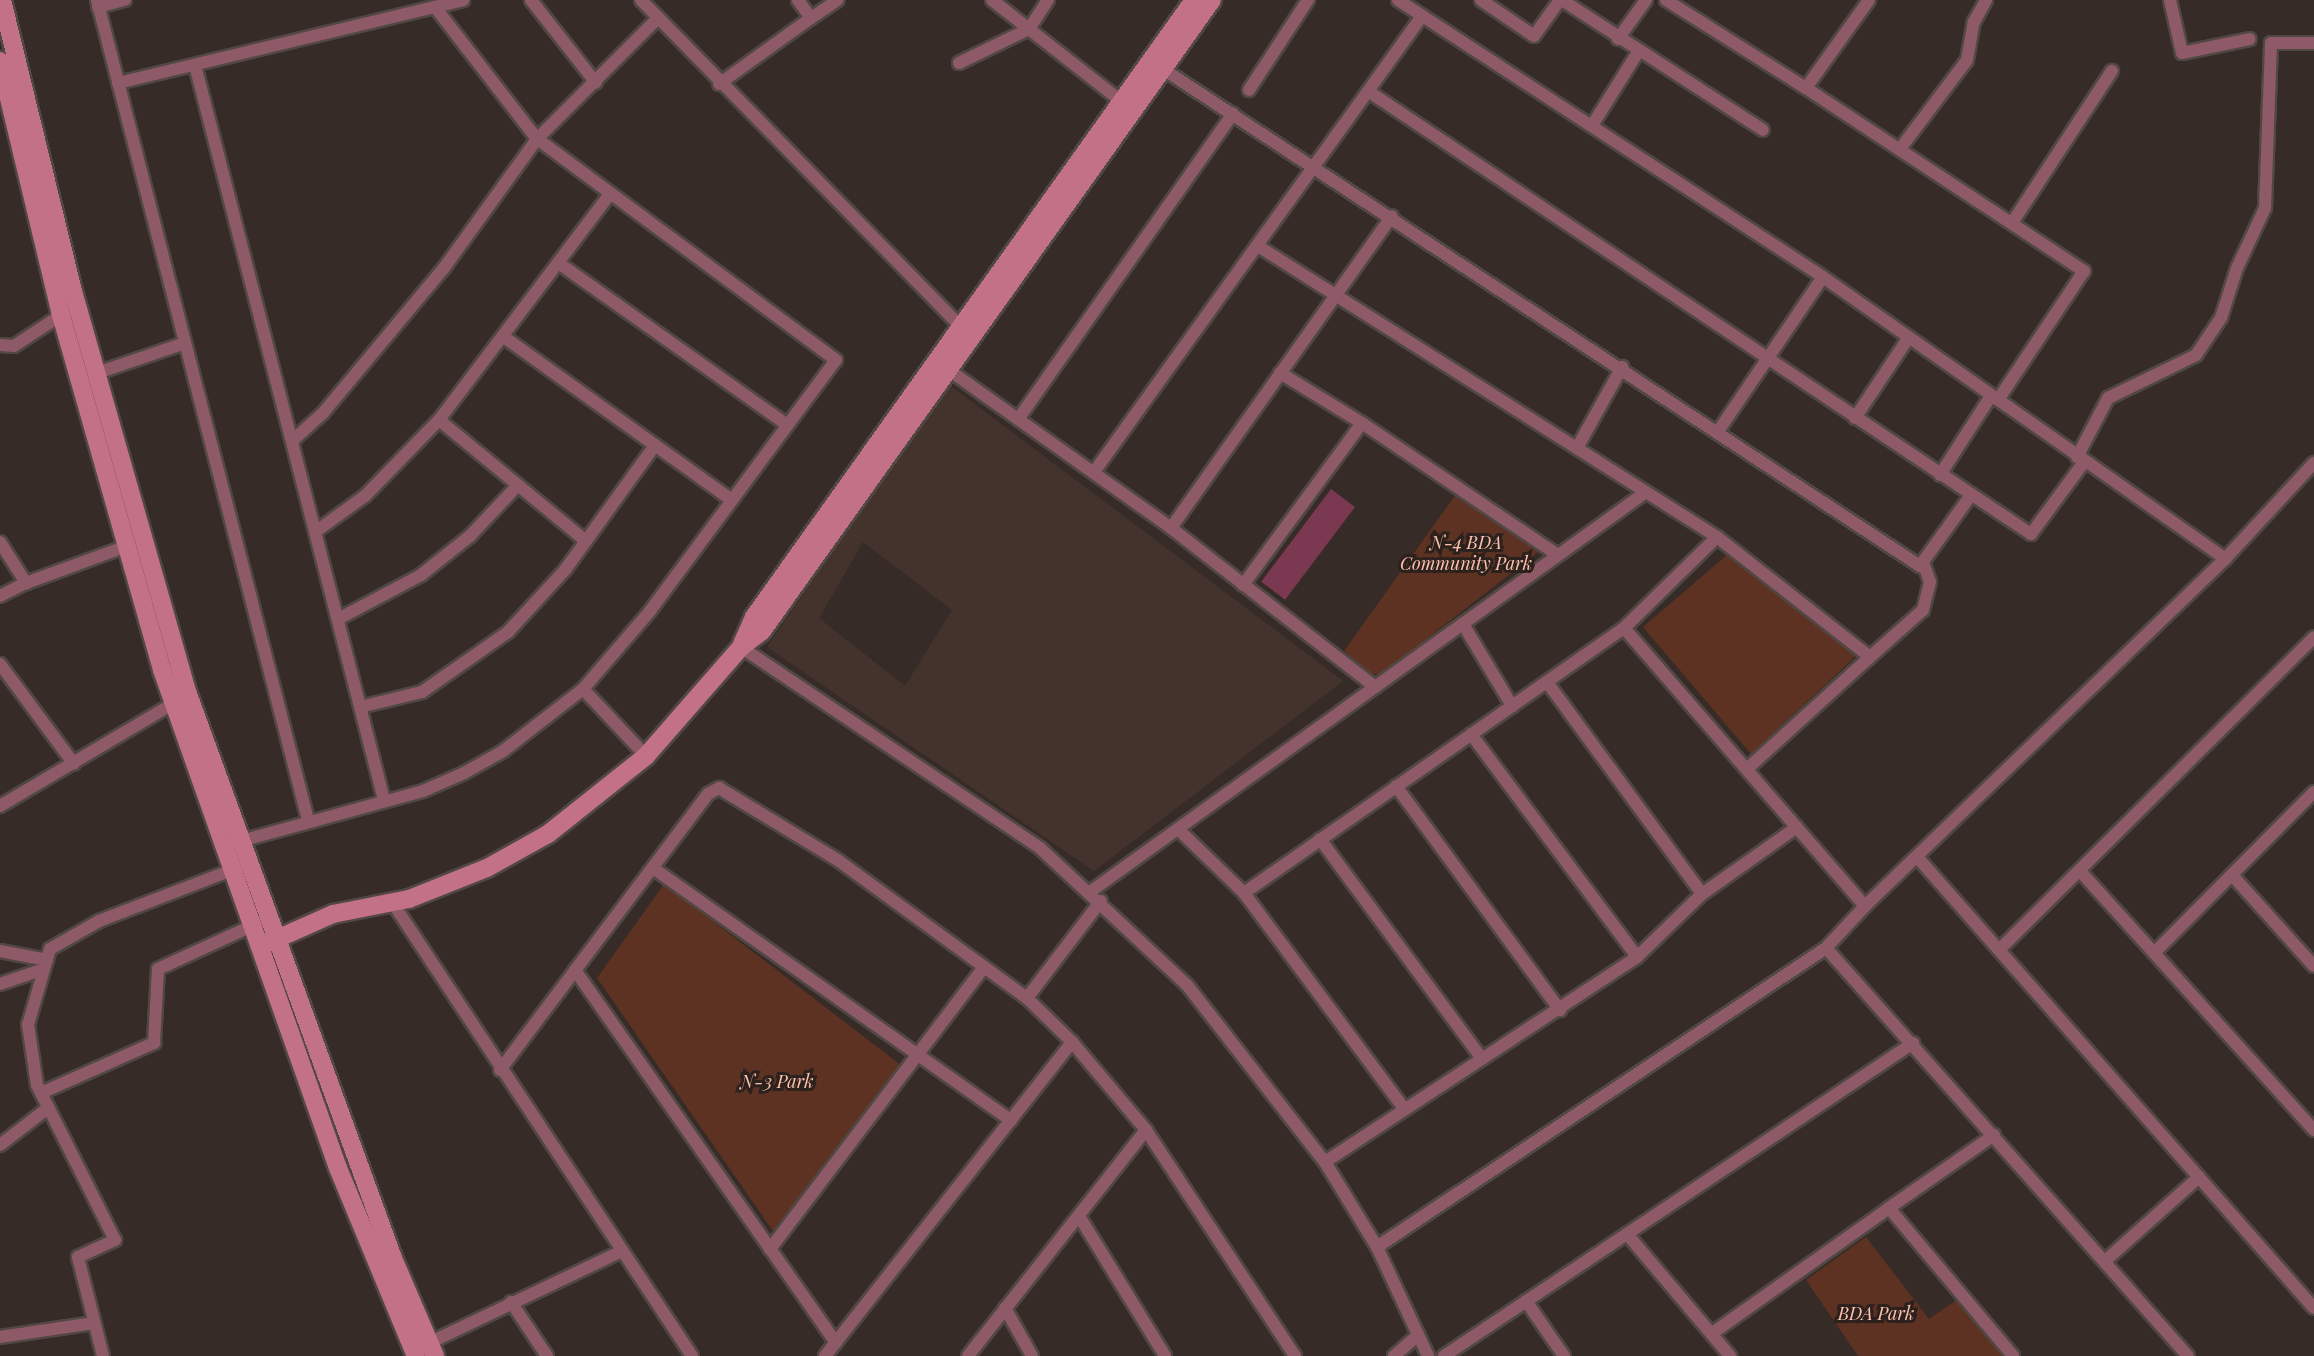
<!DOCTYPE html>
<style>
body{margin:0}
#map{position:relative;width:2314px;height:1356px;overflow:hidden;background:#362b27;font-family:"Playfair Display",serif}
div>[style]{position:absolute}
.built>*{inset:0;background:#44332d}
.green>*{inset:0;background:#5d3222}
.building>*{inset:0;background:#7b3851;transform-origin:0 0}
.roads{filter:drop-shadow(2px 0 #514743) drop-shadow(-2px 0 #514743) drop-shadow(0 2px #514743) drop-shadow(0 -2px #514743)}
.street>*{height:12px;margin:-6px;padding:0 6px;transform-origin:6px;border-radius:6px;background:#8e5a67}
.secondary>*{height:18px;margin:-9px;padding:0 9px;transform-origin:9px;border-radius:9px;background:#c37186}
span{translate:-50% -50%;white-space:nowrap;text-align:center;line-height:1.15;-webkit-text-stroke:6px #2c211d;paint-order:stroke}
.park-label{font-size:18px;color:#fec2ac;font-style:italic}
</style>
<div id="map">
<div class="built">
<div style="clip-path:polygon(evenodd,948px 384px,1343px 681px,1094px 871px,767px 647px,948px 384px,863px 542px,952px 610px,905px 686px,819px 618px,863px 542px)"></div>
</div>
<div class="green">
<div style="clip-path:polygon(1456px 494px,1541px 550px,1380px 675px,1369px 673px,1344px 651px)"></div>
<div style="clip-path:polygon(1729px 553px,1857px 655px,1751px 754px,1643px 627px)"></div>
<div style="clip-path:polygon(664px 884px,901px 1065px,773px 1231px,597px 978px)"></div>
<div style="clip-path:polygon(1866px 1237px,1929px 1319px,1958px 1299px,2003px 1356px,1858px 1356px,1806px 1280px)"></div>
</div>
<div class="building">
<div style="left:1331px;top:489px;width:30px;height:116px;rotate:37deg"></div>
</div>
<div class="roads">
<div class="street">
<div style="left:97px;top:0;width:847px;rotate:75.57deg"></div>
<div style="left:531px;top:0;width:105px;rotate:51.9deg"></div>
<div style="left:641px;top:0;width:465px;rotate:45.6deg"></div>
<div style="left:992px;top:0;width:165px;rotate:38.1deg"></div>
<div style="left:1398px;top:0;width:507px;rotate:33.09deg"></div>
<div style="left:1823px;top:277px;width:491px;rotate:35deg"></div>
<div style="left:1481px;top:0;width:64px;rotate:34.2deg"></div>
<div style="left:1534px;top:36px;width:44px;rotate:-54.2deg"></div>
<div style="left:1562px;top:0;width:239px;rotate:32.9deg"></div>
<div style="left:1666px;top:0;width:165px;rotate:32.2deg"></div>
<div style="left:1869px;top:0;width:108px;rotate:125.6deg"></div>
<div style="left:1806px;top:88px;width:333px;rotate:33.4deg"></div>
<div style="left:2084px;top:271px;width:155px;rotate:123.7deg"></div>
<div style="left:2170px;top:0;width:54px;rotate:77.2deg"></div>
<div style="left:2182px;top:53px;width:69px;rotate:-11.6deg"></div>
<div style="left:98px;top:7px;width:28px;rotate:-15deg"></div>
<div style="left:811px;top:18px;width:32px;rotate:-34deg"></div>
<div style="left:1618px;top:39px;width:48px;rotate:-54.3deg"></div>
<div style="left:959px;top:63px;width:78px;rotate:-25.9deg"></div>
<div style="left:1029px;top:29px;width:35px;rotate:-57deg"></div>
<div style="left:195px;top:65px;width:759px;rotate:75.58deg"></div>
<div style="left:1163px;top:69px;width:906px;rotate:33.29deg"></div>
<div style="left:1920px;top:566px;width:87px;rotate:-54.3deg"></div>
<div style="left:118px;top:83px;width:355px;rotate:-13.5deg"></div>
<div style="left:719px;top:84px;width:113px;rotate:-35.7deg"></div>
<div style="left:811px;top:18px;width:22px;rotate:-126deg"></div>
<div style="left:1249px;top:90px;width:108px;rotate:-56.8deg"></div>
<div style="left:1371px;top:93px;width:794px;rotate:33.75deg"></div>
<div style="left:2031px;top:534px;width:89px;rotate:-53.6deg"></div>
<div style="left:1593px;top:124px;width:85px;rotate:-58deg"></div>
<div style="left:1900px;top:149px;width:111px;rotate:-53deg"></div>
<div style="left:1967px;top:60px;width:39px;rotate:-80deg"></div>
<div style="left:1974px;top:22px;width:25px;rotate:-61deg"></div>
<div style="left:2012px;top:223px;width:182px;rotate:-56.7deg"></div>
<div style="left:1258px;top:246px;width:543px;rotate:32.37deg"></div>
<div style="left:1717px;top:537px;width:130px;rotate:135.6deg"></div>
<div style="left:1624px;top:628px;width:368px;rotate:49.1deg"></div>
<div style="left:1865px;top:906px;width:500px;rotate:-43.95deg"></div>
<div style="left:2225px;top:559px;width:131px;rotate:-47.2deg"></div>
<div style="left:560px;top:264px;width:277px;rotate:35.3deg"></div>
<div style="left:504px;top:337px;width:277px;rotate:35.6deg"></div>
<div style="left:0;top:345px;width:14px;rotate:4deg"></div>
<div style="left:14px;top:346px;width:56px;rotate:-33.4deg"></div>
<div style="left:949px;top:370px;width:272px;rotate:35.4deg"></div>
<div style="left:1171px;top:528px;width:259px;rotate:37.9deg"></div>
<div style="left:97px;top:373px;width:93px;rotate:-18.8deg"></div>
<div style="left:1019px;top:418px;width:372px;rotate:-54.9deg"></div>
<div style="left:1855px;top:418px;width:97px;rotate:-56.3deg"></div>
<div style="left:439px;top:420px;width:283px;rotate:-52.9deg"></div>
<div style="left:1362px;top:423px;width:236px;rotate:34deg"></div>
<div style="left:1719px;top:430px;width:185px;rotate:-55.8deg"></div>
<div style="left:292px;top:441px;width:42px;rotate:-42.1deg"></div>
<div style="left:323px;top:413px;width:189px;rotate:-50.2deg"></div>
<div style="left:444px;top:268px;width:159px;rotate:-54.2deg"></div>
<div style="left:537px;top:139px;width:167px;rotate:-127.7deg"></div>
<div style="left:1577px;top:448px;width:93px;rotate:-60.9deg"></div>
<div style="left:2077px;top:457px;width:67px;rotate:-62.3deg"></div>
<div style="left:2108px;top:398px;width:98px;rotate:-26deg"></div>
<div style="left:2196px;top:355px;width:45px;rotate:-56deg"></div>
<div style="left:2221px;top:318px;width:52px;rotate:-72.3deg"></div>
<div style="left:2237px;top:268px;width:66px;rotate:-65deg"></div>
<div style="left:2265px;top:208px;width:165px;rotate:-87.9deg"></div>
<div style="left:2271px;top:43px;width:43px"></div>
<div style="left:1094px;top:472px;width:562px;rotate:-54.27deg"></div>
<div style="left:1940px;top:475px;width:94px;rotate:-57.2deg"></div>
<div style="left:1171px;top:528px;width:382px;rotate:-54.7deg"></div>
<div style="left:315px;top:532px;width:62px;rotate:-35.8deg"></div>
<div style="left:365px;top:496px;width:106px;rotate:-45.8deg"></div>
<div style="left:439px;top:420px;width:190px;rotate:39.5deg"></div>
<div style="left:1717px;top:537px;width:194px;rotate:38.1deg"></div>
<div style="left:1870px;top:657px;width:166px;rotate:137.7deg"></div>
<div style="left:0;top:542px;width:49px;rotate:57.6deg"></div>
<div style="left:26px;top:583px;width:108px;rotate:-20.1deg"></div>
<div style="left:1243px;top:585px;width:201px;rotate:-53.7deg"></div>
<div style="left:1362px;top:423px;width:96px;rotate:-148.6deg"></div>
<div style="left:0;top:596px;width:29px;rotate:-27deg"></div>
<div style="left:338px;top:619px;width:94px;rotate:-27.9deg"></div>
<div style="left:421px;top:575px;width:63px;rotate:-38.5deg"></div>
<div style="left:470px;top:536px;width:70px;rotate:-46.7deg"></div>
<div style="left:1463px;top:624px;width:96px;rotate:59.1deg"></div>
<div style="left:741px;top:647px;width:360px;rotate:33.9deg"></div>
<div style="left:1040px;top:848px;width:201px;rotate:43deg"></div>
<div style="left:1187px;top:985px;width:224px;rotate:52.1deg"></div>
<div style="left:1325px;top:1162px;width:100px;rotate:58.5deg"></div>
<div style="left:1377px;top:1247px;width:120px;rotate:64.9deg"></div>
<div style="left:1870px;top:657px;width:71px;rotate:-41.6deg"></div>
<div style="left:1923px;top:610px;width:29px;rotate:-76deg"></div>
<div style="left:1930px;top:582px;width:21px;rotate:-109deg"></div>
<div style="left:0;top:664px;width:124px;rotate:53.5deg"></div>
<div style="left:1547px;top:682px;width:263px;rotate:53.8deg"></div>
<div style="left:583px;top:689px;width:92px;rotate:46.8deg"></div>
<div style="left:360px;top:707px;width:64px;rotate:-13.6deg"></div>
<div style="left:422px;top:692px;width:105px;rotate:-34.9deg"></div>
<div style="left:508px;top:632px;width:84px;rotate:-47.4deg"></div>
<div style="left:565px;top:570px;width:154px;rotate:-54.2deg"></div>
<div style="left:1471px;top:734px;width:278px;rotate:53.3deg"></div>
<div style="left:1396px;top:786px;width:278px;rotate:53.8deg"></div>
<div style="left:0;top:806px;width:202px;rotate:-30.6deg"></div>
<div style="left:1178px;top:829px;width:92px;rotate:44.1deg"></div>
<div style="left:1244px;top:893px;width:267px;rotate:53.4deg"></div>
<div style="left:1320px;top:839px;width:273px;rotate:53.6deg"></div>
<div style="left:237px;top:842px;width:193px;rotate:-15.3deg"></div>
<div style="left:423px;top:791px;width:45px;rotate:-23.7deg"></div>
<div style="left:464px;top:773px;width:45px;rotate:-29.4deg"></div>
<div style="left:503px;top:751px;width:101px;rotate:-37.8deg"></div>
<div style="left:583px;top:689px;width:103px;rotate:-49.3deg"></div>
<div style="left:650px;top:611px;width:312px;rotate:-53.5deg"></div>
<div style="left:836px;top:360px;width:372px;rotate:-143.5deg"></div>
<div style="left:537px;top:139px;width:168px;rotate:-45deg"></div>
<div style="left:1918px;top:858px;width:599px;rotate:48.65deg"></div>
<div style="left:653px;top:868px;width:438px;rotate:35.2deg"></div>
<div style="left:2080px;top:871px;width:349px;rotate:47.9deg"></div>
<div style="left:2232px;top:875px;width:122px;rotate:48deg"></div>
<div style="left:1090px;top:892px;width:685px;rotate:-35.73deg"></div>
<div style="left:1244px;top:893px;width:463px;rotate:-34.9deg"></div>
<div style="left:392px;top:902px;width:544px;rotate:56.54deg"></div>
<div style="left:1826px;top:948px;width:545px;rotate:48.42deg"></div>
<div style="left:1999px;top:950px;width:444px;rotate:-44.8deg"></div>
<div style="left:0;top:951px;width:48px;rotate:10.8deg"></div>
<div style="left:2154px;top:953px;width:227px;rotate:-45.2deg"></div>
<div style="left:575px;top:970px;width:455px;rotate:55deg"></div>
<div style="left:0;top:984px;width:46px;rotate:-18.8deg"></div>
<div style="left:1072px;top:1042px;width:115px;rotate:49.9deg"></div>
<div style="left:1146px;top:1130px;width:271px;rotate:56.6deg"></div>
<div style="left:500px;top:1070px;width:346px;rotate:-53deg"></div>
<div style="left:708px;top:794px;width:13px;rotate:-29deg"></div>
<div style="left:719px;top:788px;width:140px;rotate:31.3deg"></div>
<div style="left:839px;top:861px;width:233px;rotate:36.1deg"></div>
<div style="left:1027px;top:998px;width:122px;rotate:-52.7deg"></div>
<div style="left:41px;top:1093px;width:124px;rotate:-23.9deg"></div>
<div style="left:154px;top:1043px;width:74px;rotate:-86.9deg"></div>
<div style="left:158px;top:969px;width:112px;rotate:-24.7deg"></div>
<div style="left:1994px;top:1135px;width:128px;rotate:145.2deg"></div>
<div style="left:1889px;top:1208px;width:193px;rotate:50deg"></div>
<div style="left:0;top:1145px;width:61px;rotate:-37.6deg"></div>
<div style="left:1325px;top:1162px;width:373px;rotate:-33.3deg"></div>
<div style="left:1637px;top:957px;width:91px;rotate:-44.1deg"></div>
<div style="left:1702px;top:894px;width:116px;rotate:-35.2deg"></div>
<div style="left:1079px;top:1216px;width:164px;rotate:58.4deg"></div>
<div style="left:1627px;top:1234px;width:160px;rotate:49.8deg"></div>
<div style="left:1377px;top:1247px;width:539px;rotate:-33.66deg"></div>
<div style="left:1826px;top:948px;width:57px;rotate:-47.1deg"></div>
<div style="left:770px;top:1249px;width:354px;rotate:-52.8deg"></div>
<div style="left:2105px;top:1261px;width:126px;rotate:-41.8deg"></div>
<div style="left:1526px;top:1301px;width:67px;rotate:55.4deg"></div>
<div style="left:511px;top:1302px;width:65px;rotate:56.3deg"></div>
<div style="left:1005px;top:1308px;width:55px;rotate:60.6deg"></div>
<div style="left:1714px;top:1332px;width:214px;rotate:-35.3deg"></div>
<div style="left:0;top:1337px;width:95px;rotate:-8.5deg"></div>
<div style="left:429px;top:1343px;width:214px;rotate:-25.5deg"></div>
<div style="left:103px;top:1356px;width:102px;rotate:-104.2deg"></div>
<div style="left:78px;top:1257px;width:41px;rotate:-24.7deg"></div>
<div style="left:115px;top:1240px;width:174px;rotate:-116.7deg"></div>
<div style="left:37px;top:1085px;width:61px;rotate:-98.5deg"></div>
<div style="left:28px;top:1025px;width:79px;rotate:-73.9deg"></div>
<div style="left:50px;top:949px;width:56px;rotate:-29.7deg"></div>
<div style="left:99px;top:921px;width:151px;rotate:-21deg"></div>
<div style="left:825px;top:1356px;width:400px;rotate:-51.8deg"></div>
<div style="left:1072px;top:1042px;width:63px;rotate:-135.6deg"></div>
<div style="left:968px;top:1356px;width:288px;rotate:-51.8deg"></div>
<div style="left:1394px;top:1356px;width:32px;rotate:-41deg"></div>
<div style="left:1444px;top:1356px;width:564px;rotate:-33.72deg"></div>
</div>
<div class="secondary">
<div style="left:2px;top:0;width:300px;rotate:76.3deg"></div>
<div style="left:73px;top:291px;width:419px;rotate:74.1deg"></div>
<div style="left:188px;top:694px;width:600px;rotate:70.03deg"></div>
<div style="left:393px;top:1258px;width:107px;rotate:66.8deg"></div>
<div style="left:0;top:61px;width:261px;rotate:76.5deg"></div>
<div style="left:61px;top:315px;width:369px;rotate:74.1deg"></div>
<div style="left:162px;top:670px;width:528px;rotate:70.54deg"></div>
<div style="left:338px;top:1168px;width:204px;rotate:67.5deg"></div>
<div style="left:742px;top:644px;width:30px;rotate:-66deg"></div>
<div style="left:754px;top:617px;width:758px;rotate:-54.51deg"></div>
<div style="left:261px;top:946px;width:79px;rotate:-24deg"></div>
<div style="left:333px;top:914px;width:77px;rotate:-11.2deg"></div>
<div style="left:409px;top:899px;width:84px;rotate:-21.7deg"></div>
<div style="left:487px;top:868px;width:70px;rotate:-29.1deg"></div>
<div style="left:548px;top:834px;width:125px;rotate:-38.5deg"></div>
<div style="left:646px;top:756px;width:145px;rotate:-48.9deg"></div>
<div style="left:741px;top:647px;width:26px;rotate:-37deg"></div>
<div style="left:762px;top:631px;width:775px;rotate:-54.51deg"></div>
</div>
</div>
<div class="park-label">
<span style="left:1466px;top:553px">N-4 BDA<br>Community Park</span>
<span style="left:777px;top:1081px">N-3 Park</span>
<span style="left:1876px;top:1313px">BDA Park</span>
</div>
</div>
